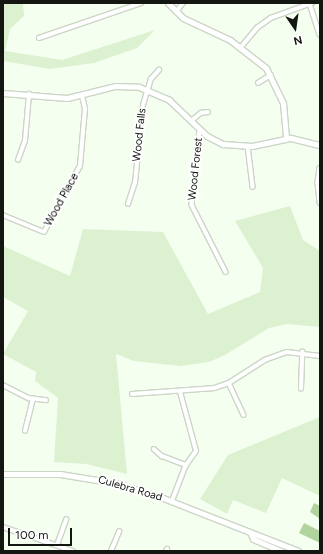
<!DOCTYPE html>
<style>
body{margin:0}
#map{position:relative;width:323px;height:554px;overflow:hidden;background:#f5fff0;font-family:Figtree,sans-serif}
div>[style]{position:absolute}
.green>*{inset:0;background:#dbf1d0}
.building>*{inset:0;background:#b1d39e}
.roads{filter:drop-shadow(1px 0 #ccd5c7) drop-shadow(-1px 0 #ccd5c7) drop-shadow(0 1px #ccd5c7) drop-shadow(0 -1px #ccd5c7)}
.street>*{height:3.5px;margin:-1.75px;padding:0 1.75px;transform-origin:1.75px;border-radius:1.75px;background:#fff}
.secondary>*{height:5px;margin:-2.5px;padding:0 2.5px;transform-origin:2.5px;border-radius:2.5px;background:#fff}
span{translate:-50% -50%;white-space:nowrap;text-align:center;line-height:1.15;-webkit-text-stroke:4px #fff;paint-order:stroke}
.street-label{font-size:11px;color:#131611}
.frame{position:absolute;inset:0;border:4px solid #131611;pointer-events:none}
.north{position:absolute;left:275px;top:8px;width:40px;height:40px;-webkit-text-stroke:3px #fff;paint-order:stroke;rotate:167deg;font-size:11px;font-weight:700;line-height:16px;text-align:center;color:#131611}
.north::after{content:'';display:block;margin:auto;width:14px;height:18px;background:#131611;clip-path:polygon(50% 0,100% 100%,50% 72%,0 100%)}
.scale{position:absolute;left:8px;top:528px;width:64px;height:18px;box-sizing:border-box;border:2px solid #131611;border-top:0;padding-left:5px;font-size:12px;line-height:14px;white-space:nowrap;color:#131611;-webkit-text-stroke:3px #fff;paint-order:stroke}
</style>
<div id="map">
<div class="green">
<div style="clip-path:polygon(3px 3px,23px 3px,24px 16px,10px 29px,5px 51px,62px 60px,155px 30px,137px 48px,94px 63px,50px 69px,3px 61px)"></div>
<div style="clip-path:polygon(290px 206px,303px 240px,320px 251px,320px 327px,287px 324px,269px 328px,225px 355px,209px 362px,180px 366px,134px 361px,116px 354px,127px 474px,86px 464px,54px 462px,58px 398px,35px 381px,36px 372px,3px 354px,28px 311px,3px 297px,3px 246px,70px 276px,83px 229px,163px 232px,208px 314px,260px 292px,263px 268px,235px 221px)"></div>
<div style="clip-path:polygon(320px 417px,320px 496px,282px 478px,266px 513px,233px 500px,227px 514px,200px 499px,228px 455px)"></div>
</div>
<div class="building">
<div style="clip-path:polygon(314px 503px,320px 506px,320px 519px,310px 512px)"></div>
<div style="clip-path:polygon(304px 523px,320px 531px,320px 543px,299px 533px)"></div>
</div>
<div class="roads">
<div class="street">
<div style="left:310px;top:4px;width:32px;rotate:72deg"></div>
<div style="left:176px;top:12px;width:11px;rotate:-52deg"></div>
<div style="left:39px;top:38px;width:108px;rotate:-18.9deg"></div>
<div style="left:241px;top:47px;width:25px;rotate:-50deg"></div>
<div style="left:257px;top:28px;width:17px;rotate:-36deg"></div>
<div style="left:271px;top:18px;width:44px;rotate:-20.1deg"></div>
<div style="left:258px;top:83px;width:15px;rotate:-32deg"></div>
<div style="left:191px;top:121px;width:13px;rotate:-39deg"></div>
<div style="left:201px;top:113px;width:7px;rotate:-8deg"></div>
<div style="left:200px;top:130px;width:75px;rotate:96.1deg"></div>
<div style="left:192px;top:205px;width:75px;rotate:63.1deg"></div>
<div style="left:248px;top:146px;width:41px;rotate:83deg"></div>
<div style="left:18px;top:160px;width:20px;rotate:-70deg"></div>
<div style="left:25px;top:141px;width:47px;rotate:-85.1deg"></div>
<div style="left:320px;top:168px;width:15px;rotate:98deg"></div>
<div style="left:318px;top:183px;width:20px;rotate:84deg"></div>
<div style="left:128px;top:204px;width:22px;rotate:-72deg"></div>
<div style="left:135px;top:183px;width:78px;rotate:-84.1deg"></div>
<div style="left:143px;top:105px;width:27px;rotate:-73deg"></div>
<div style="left:151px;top:79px;width:12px;rotate:-48deg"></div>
<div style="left:3px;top:215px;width:44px;rotate:22.5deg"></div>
<div style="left:44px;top:232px;width:75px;rotate:-61.4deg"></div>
<div style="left:80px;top:166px;width:57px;rotate:-85deg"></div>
<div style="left:85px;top:109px;width:13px;rotate:-103deg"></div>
<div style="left:229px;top:383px;width:35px;rotate:65deg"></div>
<div style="left:3px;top:385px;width:29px;rotate:27deg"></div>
<div style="left:29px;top:398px;width:17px;rotate:7deg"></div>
<div style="left:301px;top:389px;width:37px;rotate:-88deg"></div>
<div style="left:132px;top:394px;width:83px;rotate:-4.1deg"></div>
<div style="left:215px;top:388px;width:15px;rotate:-20deg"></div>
<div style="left:229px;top:383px;width:43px;rotate:-32.6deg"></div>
<div style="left:265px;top:360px;width:23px;rotate:-20deg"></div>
<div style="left:287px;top:352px;width:33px;rotate:7deg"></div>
<div style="left:25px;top:431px;width:33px;rotate:-76deg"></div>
<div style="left:154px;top:449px;width:11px;rotate:41deg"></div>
<div style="left:162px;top:456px;width:26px;rotate:21deg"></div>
<div style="left:172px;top:501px;width:39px;rotate:-69deg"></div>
<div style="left:186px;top:465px;width:17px;rotate:-54deg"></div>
<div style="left:196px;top:451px;width:61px;rotate:-105.2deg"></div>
<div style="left:3px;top:527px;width:74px;rotate:18.9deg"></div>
<div style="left:57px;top:545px;width:27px;rotate:-70deg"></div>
<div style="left:111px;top:551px;width:21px;rotate:-67deg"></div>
<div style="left:166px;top:551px;width:2px;rotate:-63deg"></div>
</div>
<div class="secondary">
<div style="left:168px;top:3px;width:21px;rotate:45deg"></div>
<div style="left:183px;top:18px;width:52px;rotate:25.1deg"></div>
<div style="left:230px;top:40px;width:46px;rotate:37.9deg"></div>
<div style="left:266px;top:68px;width:39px;rotate:64deg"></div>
<div style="left:283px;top:103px;width:35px;rotate:85deg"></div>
<div style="left:3px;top:93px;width:64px;rotate:4.5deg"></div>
<div style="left:67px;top:98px;width:49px;rotate:-14deg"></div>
<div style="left:115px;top:86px;width:24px;rotate:2deg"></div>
<div style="left:139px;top:87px;width:33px;rotate:23deg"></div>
<div style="left:169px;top:100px;width:52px;rotate:43.5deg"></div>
<div style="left:207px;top:136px;width:18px;rotate:27deg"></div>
<div style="left:223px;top:144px;width:29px;rotate:4deg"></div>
<div style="left:252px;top:146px;width:40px;rotate:-12deg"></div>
<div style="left:291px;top:138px;width:30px;rotate:14deg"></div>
<div style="left:3px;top:474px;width:57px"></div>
<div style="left:60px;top:474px;width:56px;rotate:9.3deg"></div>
<div style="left:115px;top:483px;width:50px;rotate:17.4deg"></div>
<div style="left:163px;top:498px;width:145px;rotate:21.4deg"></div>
<div style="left:251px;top:534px;width:5px;rotate:68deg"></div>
<div style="left:253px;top:539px;width:30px;rotate:23deg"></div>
</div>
</div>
<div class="street-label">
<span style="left:140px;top:135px;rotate:-84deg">Wood Falls</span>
<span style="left:196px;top:169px;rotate:-84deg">Wood Forest</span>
<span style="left:62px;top:200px;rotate:-61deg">Wood Place</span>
<span style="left:130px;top:489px;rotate:16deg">Culebra Road</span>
</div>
<div class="frame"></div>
<div class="north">N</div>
<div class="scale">100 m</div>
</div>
